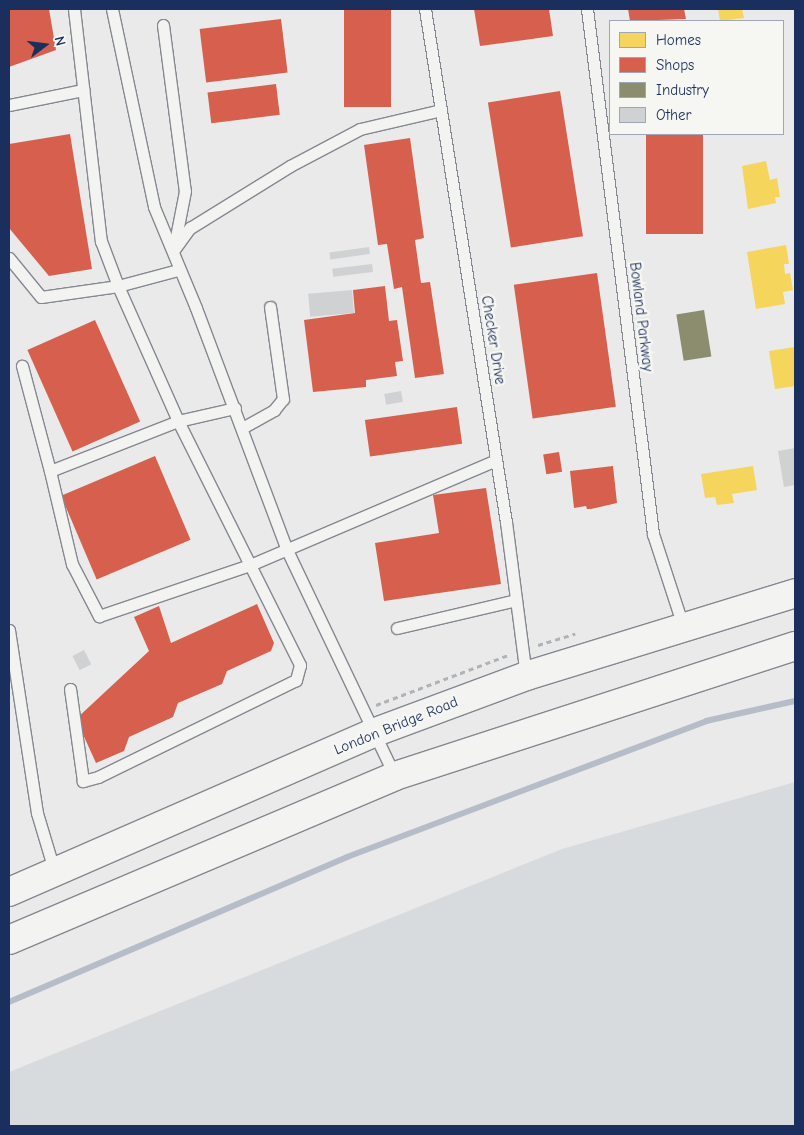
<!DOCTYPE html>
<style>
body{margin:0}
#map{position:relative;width:804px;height:1135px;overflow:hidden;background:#e9eae9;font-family:"Comic Neue",sans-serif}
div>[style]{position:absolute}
.green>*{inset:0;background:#d8dbde}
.homes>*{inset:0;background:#f6d55c}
.shops>*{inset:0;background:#d6604d;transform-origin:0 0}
.industry>*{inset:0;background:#8c8c6e;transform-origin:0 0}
.stream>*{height:6px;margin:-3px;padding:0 3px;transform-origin:3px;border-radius:3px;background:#b7bdc8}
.building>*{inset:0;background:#d0d1d3;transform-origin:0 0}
.path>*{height:3px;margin-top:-1.5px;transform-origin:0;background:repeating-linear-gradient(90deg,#b0b3b8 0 5px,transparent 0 9px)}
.roads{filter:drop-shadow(1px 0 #848890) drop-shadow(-1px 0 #848890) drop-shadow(0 1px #848890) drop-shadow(0 -1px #848890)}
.lane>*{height:11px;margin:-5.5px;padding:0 5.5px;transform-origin:5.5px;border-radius:5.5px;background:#f3f3f2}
.primary>*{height:28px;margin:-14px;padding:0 14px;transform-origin:14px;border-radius:14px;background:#f3f3f2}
span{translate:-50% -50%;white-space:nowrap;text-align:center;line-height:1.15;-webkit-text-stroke:5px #f6f6f2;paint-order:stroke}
.street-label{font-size:15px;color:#1b2f5e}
.frame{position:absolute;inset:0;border:10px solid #1b2f5e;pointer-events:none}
.legend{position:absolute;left:609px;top:20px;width:175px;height:115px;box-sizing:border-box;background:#f6f6f2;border:1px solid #9ea6b7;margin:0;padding:6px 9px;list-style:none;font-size:15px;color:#1b2f5e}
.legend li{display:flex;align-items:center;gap:10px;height:25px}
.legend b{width:25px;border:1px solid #9ea6b7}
.north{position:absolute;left:20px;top:20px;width:50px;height:50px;-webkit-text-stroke:4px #f6f6f2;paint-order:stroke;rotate:75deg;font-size:14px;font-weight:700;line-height:20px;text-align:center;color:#1b2f5e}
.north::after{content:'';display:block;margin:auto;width:18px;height:22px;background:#1b2f5e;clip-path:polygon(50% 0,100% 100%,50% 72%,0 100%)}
</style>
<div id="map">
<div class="green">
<div style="clip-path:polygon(795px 782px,795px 1126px,9px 1126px,9px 1072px,562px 849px)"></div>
</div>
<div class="homes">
<div style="clip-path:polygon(718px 9px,742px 9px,744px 18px,720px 21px)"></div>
<div style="clip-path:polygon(766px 161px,770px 180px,777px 178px,780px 197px,775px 197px,776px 203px,748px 209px,742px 166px)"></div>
<div style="clip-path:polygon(786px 245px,789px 264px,784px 264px,785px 274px,790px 273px,793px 290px,783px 292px,785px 304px,756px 309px,747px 252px)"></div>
<div style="clip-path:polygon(795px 347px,795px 386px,775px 389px,769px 351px)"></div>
<div style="clip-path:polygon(753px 466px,757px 490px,732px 494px,734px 503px,717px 505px,715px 497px,705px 498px,701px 474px)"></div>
</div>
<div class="shops">
<div style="clip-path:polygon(9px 9px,49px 9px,56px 50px,9px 67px)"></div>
<div style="left:344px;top:9px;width:47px;height:98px"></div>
<div style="clip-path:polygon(474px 9px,549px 9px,553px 36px,480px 46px)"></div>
<div style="clip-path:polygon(628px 9px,684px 9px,686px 19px,630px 21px)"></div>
<div style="left:281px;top:19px;width:54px;height:82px;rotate:83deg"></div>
<div style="left:276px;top:84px;width:31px;height:69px;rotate:83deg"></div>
<div style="left:560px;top:91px;width:147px;height:73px;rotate:81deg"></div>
<div style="clip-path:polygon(70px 134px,92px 269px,49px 276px,9px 228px,9px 144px)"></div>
<div style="left:646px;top:134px;width:57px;height:100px"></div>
<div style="clip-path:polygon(410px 138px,424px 238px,415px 240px,421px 283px,430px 282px,444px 374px,415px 378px,402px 287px,394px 289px,387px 244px,378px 245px,364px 145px)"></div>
<div style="left:597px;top:273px;width:135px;height:84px;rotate:82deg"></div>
<div style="clip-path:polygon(385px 286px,389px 321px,397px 320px,403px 361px,395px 362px,397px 376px,366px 380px,366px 387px,313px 392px,304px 320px,355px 313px,353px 290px)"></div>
<div style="left:95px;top:320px;width:111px;height:74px;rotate:66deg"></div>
<div style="left:457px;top:407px;width:37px;height:93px;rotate:82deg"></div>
<div style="left:559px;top:452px;width:20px;height:16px;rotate:81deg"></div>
<div style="left:155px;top:456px;width:91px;height:102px;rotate:67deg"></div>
<div style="clip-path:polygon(613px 466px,617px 503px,591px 509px,587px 509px,586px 506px,574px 508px,570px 471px)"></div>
<div style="clip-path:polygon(486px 488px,501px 584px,384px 601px,375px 543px,439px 533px,433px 495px)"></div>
<div style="clip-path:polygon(257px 604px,274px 643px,271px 651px,227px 671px,222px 684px,178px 703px,173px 717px,129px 737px,124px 751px,96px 763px,76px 719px,149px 651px,134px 617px,159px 606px,171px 643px)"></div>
</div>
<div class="industry">
<div style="left:704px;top:310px;width:47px;height:28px;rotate:81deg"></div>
</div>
<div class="stream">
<div style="left:9px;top:1002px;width:368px;rotate:-23.2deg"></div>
<div style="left:347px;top:857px;width:384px;rotate:-20.7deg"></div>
<div style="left:706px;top:721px;width:91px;rotate:-12.7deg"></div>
</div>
<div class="building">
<div style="left:369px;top:247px;width:7px;height:40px;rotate:82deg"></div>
<div style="left:372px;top:264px;width:8px;height:40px;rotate:83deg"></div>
<div style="left:352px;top:290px;width:23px;height:44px;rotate:85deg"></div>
<div style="left:401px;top:391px;width:11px;height:17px;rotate:80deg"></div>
<div style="clip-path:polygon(795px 448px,795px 485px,784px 487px,778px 451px)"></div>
<div style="left:84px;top:650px;width:16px;height:13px;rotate:63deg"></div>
</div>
<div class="path">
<div style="left:538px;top:645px;width:39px;rotate:-17deg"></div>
<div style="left:376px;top:705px;width:141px;rotate:-20.7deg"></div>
</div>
<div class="roads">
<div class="lane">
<div style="left:74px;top:9px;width:234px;rotate:83.4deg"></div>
<div style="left:101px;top:241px;width:48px;rotate:69.3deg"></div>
<div style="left:118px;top:286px;width:62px;rotate:-14.9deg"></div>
<div style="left:112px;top:9px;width:202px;rotate:78deg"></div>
<div style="left:154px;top:207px;width:109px;rotate:67.4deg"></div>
<div style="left:196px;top:308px;width:259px;rotate:69.4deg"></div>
<div style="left:287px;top:550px;width:250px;rotate:64.5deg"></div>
<div style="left:425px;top:9px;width:519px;rotate:81.03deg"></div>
<div style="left:506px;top:522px;width:155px;rotate:82.6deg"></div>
<div style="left:587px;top:9px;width:529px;rotate:82.83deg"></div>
<div style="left:653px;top:534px;width:97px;rotate:71.9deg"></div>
<div style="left:163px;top:25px;width:167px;rotate:82.5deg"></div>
<div style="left:185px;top:191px;width:57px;rotate:101.1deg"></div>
<div style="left:9px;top:105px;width:76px;rotate:-11.5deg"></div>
<div style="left:173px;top:251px;width:29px;rotate:-54deg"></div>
<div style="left:190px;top:228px;width:118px;rotate:-31.8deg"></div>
<div style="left:290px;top:166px;width:79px;rotate:-27.9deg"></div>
<div style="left:360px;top:129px;width:83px;rotate:-13.2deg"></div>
<div style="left:9px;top:258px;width:50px;rotate:50.6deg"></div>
<div style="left:41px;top:297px;width:78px;rotate:-8.1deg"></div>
<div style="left:118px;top:286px;width:148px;rotate:66deg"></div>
<div style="left:178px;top:421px;width:137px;rotate:158.7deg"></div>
<div style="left:50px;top:471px;width:109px;rotate:-104.9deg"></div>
<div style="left:235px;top:408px;width:58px;rotate:167.2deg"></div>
<div style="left:178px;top:421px;width:161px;rotate:63.4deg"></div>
<div style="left:250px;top:565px;width:267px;rotate:-23.1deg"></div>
<div style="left:242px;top:428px;width:37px;rotate:-29deg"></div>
<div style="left:274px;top:410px;width:14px;rotate:-51deg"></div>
<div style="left:283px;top:399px;width:93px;rotate:-98deg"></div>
<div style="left:50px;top:471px;width:96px;rotate:76.7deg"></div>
<div style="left:72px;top:564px;width:59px;rotate:62.6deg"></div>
<div style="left:99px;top:616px;width:159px;rotate:-18.7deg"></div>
<div style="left:250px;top:565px;width:112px;rotate:63.4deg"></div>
<div style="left:300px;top:665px;width:16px;rotate:105deg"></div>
<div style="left:296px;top:680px;width:220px;rotate:153.9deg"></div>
<div style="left:98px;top:777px;width:16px;rotate:165deg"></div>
<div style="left:83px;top:781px;width:93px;rotate:-98deg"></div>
<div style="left:397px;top:628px;width:122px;rotate:-13.2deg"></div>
<div style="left:9px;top:630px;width:185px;rotate:81.3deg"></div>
<div style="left:37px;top:813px;width:63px;rotate:73.3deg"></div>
</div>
<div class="primary">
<div style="left:9px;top:892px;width:397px;rotate:-23.6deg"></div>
<div style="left:373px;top:733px;width:163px;rotate:-20.4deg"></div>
<div style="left:526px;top:676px;width:282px;rotate:-17.1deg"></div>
<div style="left:9px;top:940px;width:419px;rotate:-23deg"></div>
<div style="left:395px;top:776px;width:421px;rotate:-18deg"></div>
</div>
</div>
<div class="street-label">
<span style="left:641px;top:317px;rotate:83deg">Bowland Parkway</span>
<span style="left:493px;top:340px;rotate:81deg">Checker Drive</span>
<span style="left:396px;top:726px;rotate:-22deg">London Bridge Road</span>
</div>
<div class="frame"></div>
<ul class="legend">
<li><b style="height:14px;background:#f6d55c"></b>Homes</li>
<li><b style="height:14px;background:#d6604d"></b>Shops</li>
<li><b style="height:14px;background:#8c8c6e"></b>Industry</li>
<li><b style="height:14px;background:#d0d1d3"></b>Other</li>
</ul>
<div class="north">N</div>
</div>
